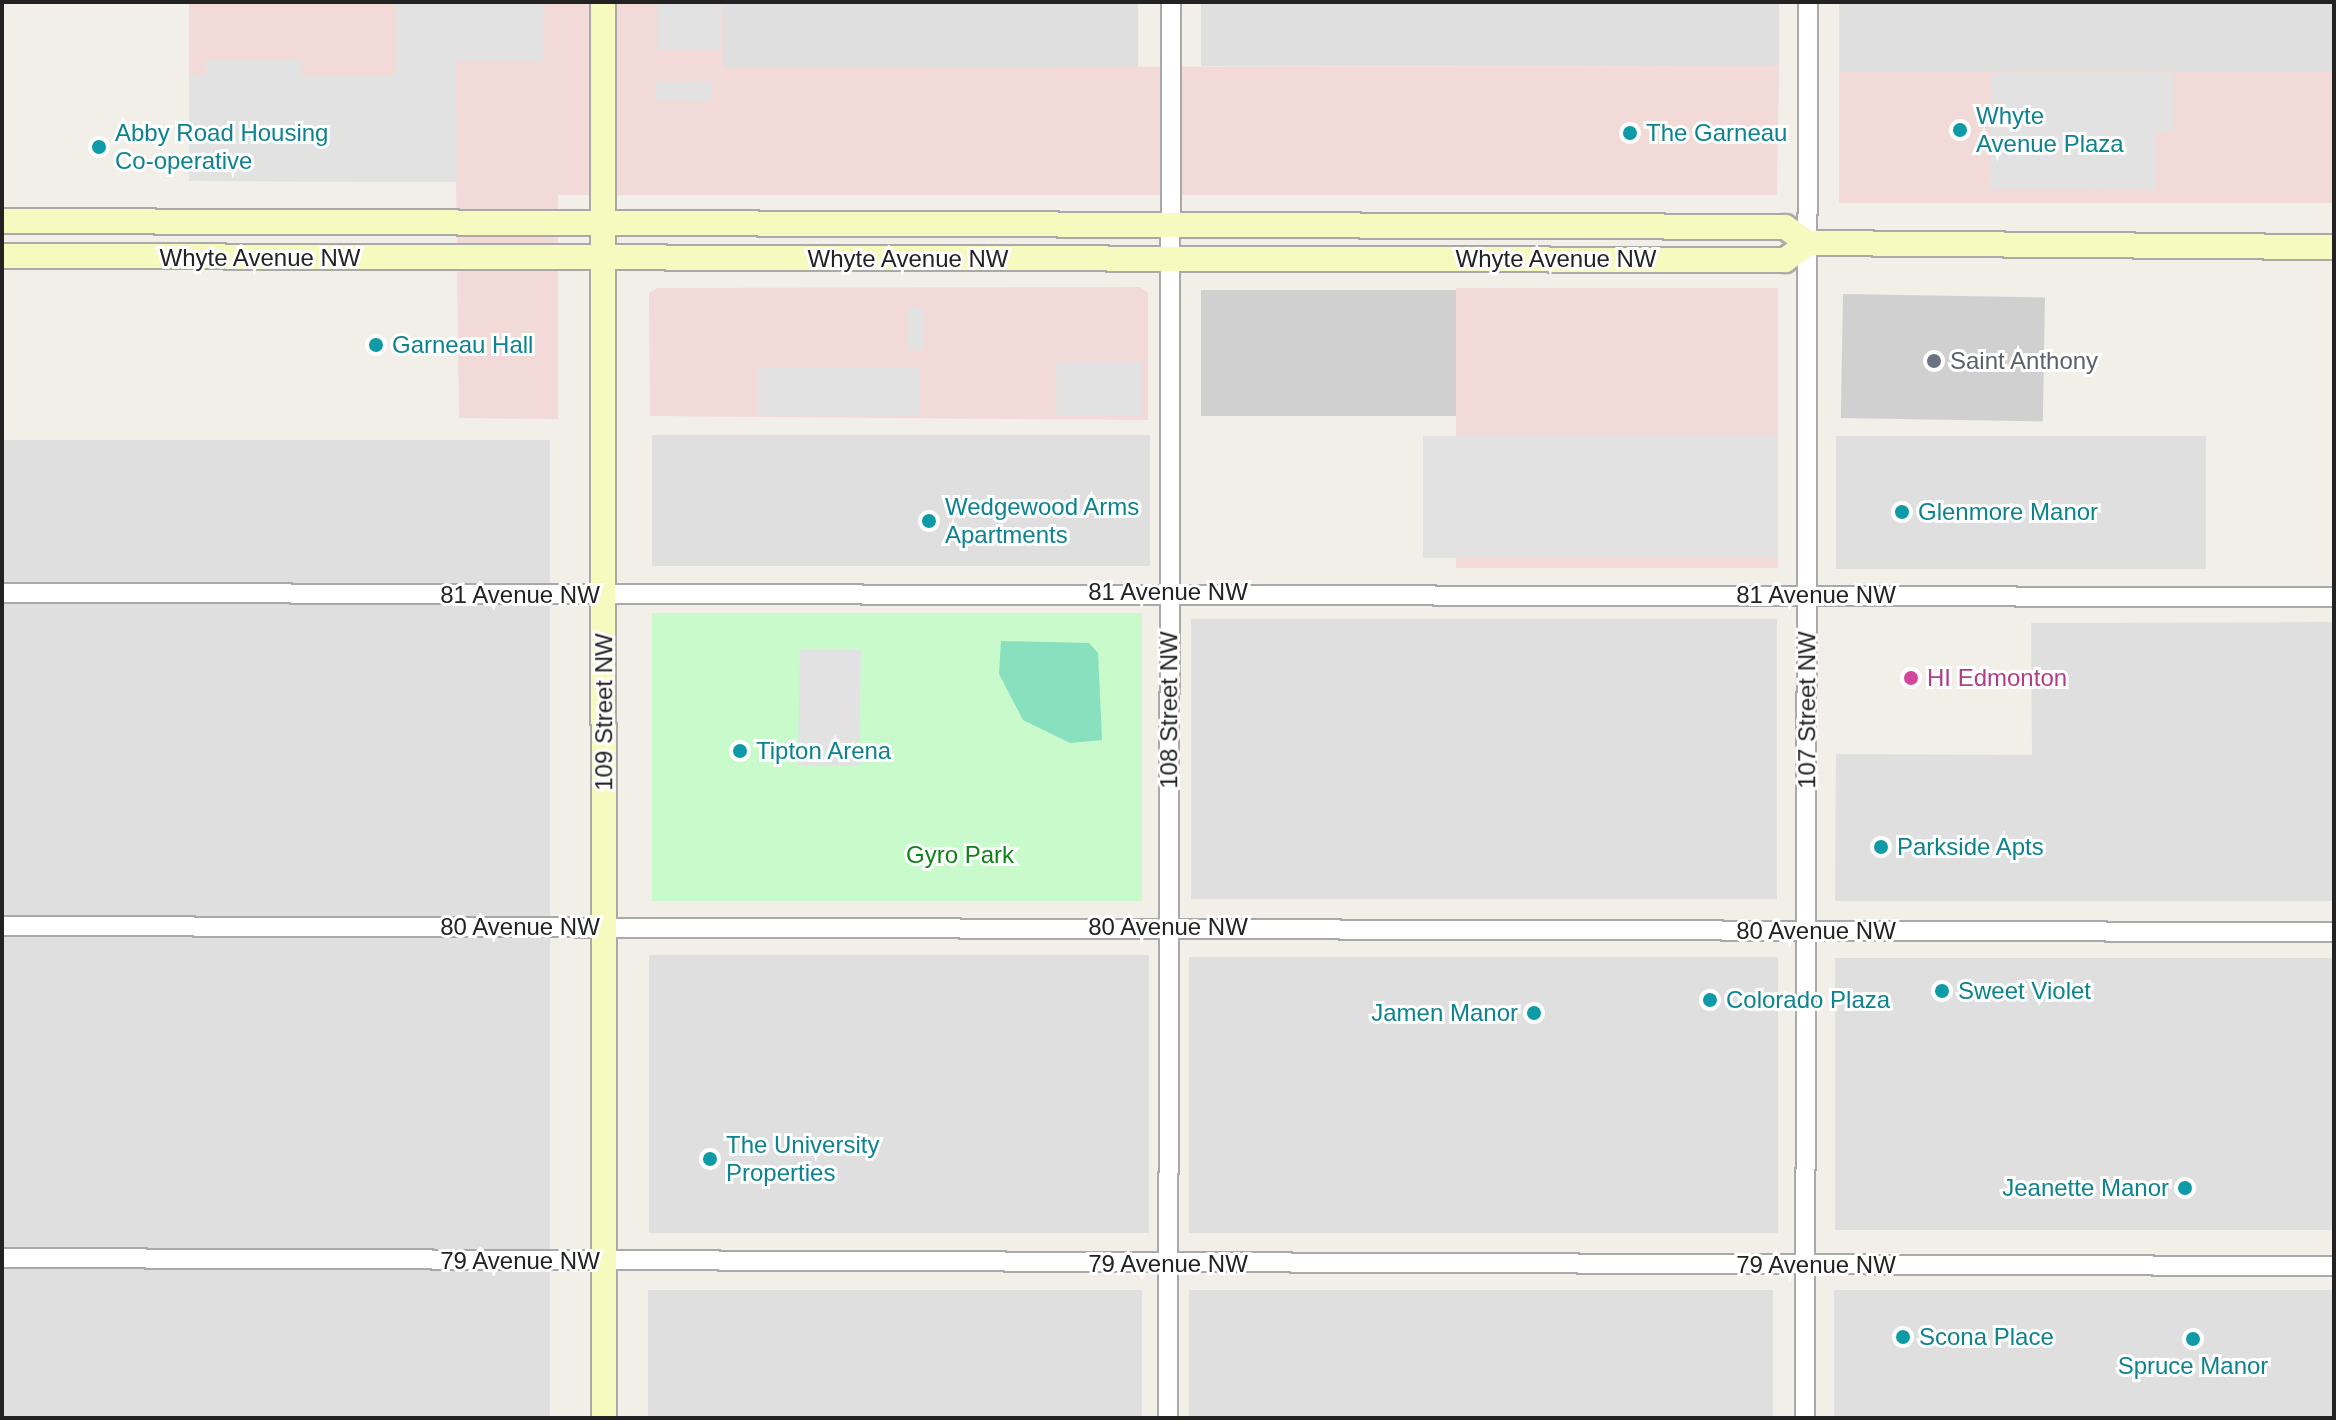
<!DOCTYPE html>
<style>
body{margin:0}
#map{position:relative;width:2336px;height:1420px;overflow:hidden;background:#f2efe9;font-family:Helvetica,sans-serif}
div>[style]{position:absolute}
.residential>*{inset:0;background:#e0dfdf;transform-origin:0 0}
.commercial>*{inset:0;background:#f2dad9;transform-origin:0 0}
.religious>*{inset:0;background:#d0d0d0;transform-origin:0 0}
.park>*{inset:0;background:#c8facc;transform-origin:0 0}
.pitch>*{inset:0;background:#88e0be}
.parking>*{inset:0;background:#e2e2e2;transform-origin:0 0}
.roads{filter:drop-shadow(2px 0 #a9a9a9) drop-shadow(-2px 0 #a9a9a9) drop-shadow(0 2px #a9a9a9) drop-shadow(0 -2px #a9a9a9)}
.street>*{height:18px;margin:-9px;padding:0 9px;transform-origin:9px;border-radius:9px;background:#fff}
.secondary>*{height:24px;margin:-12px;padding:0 12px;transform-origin:12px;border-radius:12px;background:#f7fabf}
.dots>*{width:22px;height:22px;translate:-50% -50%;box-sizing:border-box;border:4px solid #fff;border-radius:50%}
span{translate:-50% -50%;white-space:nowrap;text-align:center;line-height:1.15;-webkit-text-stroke:6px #fff;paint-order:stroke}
.culture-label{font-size:24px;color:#0d838f}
.left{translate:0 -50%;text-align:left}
.right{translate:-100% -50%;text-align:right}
.street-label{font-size:24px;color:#222}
.worship-label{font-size:24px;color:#5b616d}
.hotel-label{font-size:24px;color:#b23c85}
.park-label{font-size:24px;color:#0c8416}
.frame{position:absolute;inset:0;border:4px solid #222;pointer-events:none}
</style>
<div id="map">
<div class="residential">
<div style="left:723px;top:2px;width:415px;height:65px"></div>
<div style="left:1201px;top:2px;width:578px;height:64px"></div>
<div style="left:1839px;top:2px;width:495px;height:69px"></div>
<div style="left:652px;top:435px;width:498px;height:131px"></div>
<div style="left:1836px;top:436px;width:370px;height:133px"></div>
<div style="left:2px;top:440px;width:548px;height:978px"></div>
<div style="left:1191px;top:619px;width:586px;height:280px"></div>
<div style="clip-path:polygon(2334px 622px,2334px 901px,1835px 901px,1836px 754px,2032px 755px,2031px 623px)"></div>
<div style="left:649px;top:955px;width:500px;height:278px"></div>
<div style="left:1189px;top:957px;width:589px;height:276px"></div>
<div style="left:1835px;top:958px;width:499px;height:272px"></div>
<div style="left:648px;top:1290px;width:494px;height:128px"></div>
<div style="left:1189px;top:1290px;width:584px;height:128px"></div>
<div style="left:1834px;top:1290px;width:500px;height:128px"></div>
</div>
<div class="commercial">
<div style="clip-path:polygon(189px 2px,723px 2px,723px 67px,1779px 66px,1777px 195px,558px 195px,558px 419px,459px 418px,456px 182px,189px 181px)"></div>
<div style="left:1839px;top:71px;width:495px;height:132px"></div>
<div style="clip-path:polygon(1140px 287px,1148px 293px,1148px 420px,650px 416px,649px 293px,657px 288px)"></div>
<div style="left:1778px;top:288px;width:280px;height:322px;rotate:90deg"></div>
</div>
<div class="religious">
<div style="left:1456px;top:290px;width:126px;height:255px;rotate:90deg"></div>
<div style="left:1843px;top:294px;width:202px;height:124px;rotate:1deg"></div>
</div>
<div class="park">
<div style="left:1142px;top:613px;width:288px;height:490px;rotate:90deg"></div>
</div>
<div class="pitch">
<div style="clip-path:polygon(1001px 641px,1089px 643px,1098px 653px,1102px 740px,1070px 743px,1023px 720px,999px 674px)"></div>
</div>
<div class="parking">
<div style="clip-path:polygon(395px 2px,543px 2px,543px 61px,456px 61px,457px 182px,189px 181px,189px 76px,206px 76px,206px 59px,301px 59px,301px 76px,395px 76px)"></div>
<div style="left:658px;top:2px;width:63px;height:47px"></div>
<div style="clip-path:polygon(1991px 73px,2173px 74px,2173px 131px,2156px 131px,2156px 190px,1990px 189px)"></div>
<div style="left:655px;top:82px;width:56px;height:19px"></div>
<div style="left:907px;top:308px;width:17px;height:42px"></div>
<div style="left:1055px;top:361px;width:86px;height:54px"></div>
<div style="left:758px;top:368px;width:161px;height:48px"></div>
<div style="left:1423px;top:436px;width:354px;height:122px"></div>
<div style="left:800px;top:649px;width:61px;height:116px;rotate:1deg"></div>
</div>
<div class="roads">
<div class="street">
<div style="left:2px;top:593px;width:2332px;rotate:0.1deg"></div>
<div style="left:2px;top:926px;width:2332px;rotate:0.15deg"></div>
<div style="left:2px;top:1258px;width:2332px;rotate:0.2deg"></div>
<div style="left:1168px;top:1418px;width:1416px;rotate:-89.88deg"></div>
<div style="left:1805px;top:1418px;width:1416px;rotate:-89.88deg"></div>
</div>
<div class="secondary">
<div style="left:603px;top:2px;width:1416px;rotate:89.96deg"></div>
<div style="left:2px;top:221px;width:1783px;rotate:0.19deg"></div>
<div style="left:1785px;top:227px;width:28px;rotate:35deg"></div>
<div style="left:1808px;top:243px;width:526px;rotate:0.44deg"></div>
<div style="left:2px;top:256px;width:1783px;rotate:0.13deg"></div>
<div style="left:1785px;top:260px;width:29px;rotate:-36deg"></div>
</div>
</div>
<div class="dots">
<div style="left:1960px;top:130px;background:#0f9aa8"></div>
<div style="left:1630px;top:133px;background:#0f9aa8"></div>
<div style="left:99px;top:147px;background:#0f9aa8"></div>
<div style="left:376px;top:345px;background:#0f9aa8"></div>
<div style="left:1934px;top:361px;background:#6b7280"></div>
<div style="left:1902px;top:512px;background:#0f9aa8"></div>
<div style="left:929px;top:521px;background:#0f9aa8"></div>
<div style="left:1911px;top:678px;background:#d1479c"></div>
<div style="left:740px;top:751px;background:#0f9aa8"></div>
<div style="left:1881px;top:847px;background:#0f9aa8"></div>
<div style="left:1942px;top:991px;background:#0f9aa8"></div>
<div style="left:1710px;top:1000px;background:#0f9aa8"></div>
<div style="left:1534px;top:1013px;background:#0f9aa8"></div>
<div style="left:710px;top:1159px;background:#0f9aa8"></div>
<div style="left:2185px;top:1188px;background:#0f9aa8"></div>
<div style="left:1903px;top:1337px;background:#0f9aa8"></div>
<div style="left:2193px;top:1339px;background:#0f9aa8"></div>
</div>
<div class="culture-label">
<span class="left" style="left:1976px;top:130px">Whyte<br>Avenue Plaza</span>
<span class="left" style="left:115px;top:147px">Abby Road Housing<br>Co-operative</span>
<span class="left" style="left:1646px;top:133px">The Garneau</span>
<span class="left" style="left:392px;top:345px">Garneau Hall</span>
<span class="left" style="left:945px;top:521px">Wedgewood Arms<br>Apartments</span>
<span class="left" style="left:1918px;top:512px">Glenmore Manor</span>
<span class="left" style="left:756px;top:751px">Tipton Arena</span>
<span class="left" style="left:1897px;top:847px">Parkside Apts</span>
<span class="left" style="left:1958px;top:991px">Sweet Violet</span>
<span class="left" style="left:1726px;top:1000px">Colorado Plaza</span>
<span class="right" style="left:1518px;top:1013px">Jamen Manor</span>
<span class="left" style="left:726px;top:1159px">The University<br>Properties</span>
<span class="right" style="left:2169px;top:1188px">Jeanette Manor</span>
<span class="left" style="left:1919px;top:1337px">Scona Place</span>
<span style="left:2193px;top:1366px">Spruce Manor</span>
</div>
<div class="street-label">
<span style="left:260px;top:258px">Whyte Avenue NW</span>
<span style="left:908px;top:259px">Whyte Avenue NW</span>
<span style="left:1556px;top:259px">Whyte Avenue NW</span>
<span style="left:1168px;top:592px">81 Avenue NW</span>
<span style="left:520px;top:595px">81 Avenue NW</span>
<span style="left:1816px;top:595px">81 Avenue NW</span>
<span style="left:1169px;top:710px;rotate:-90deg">108 Street NW</span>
<span style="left:1807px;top:710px;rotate:-90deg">107 Street NW</span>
<span style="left:604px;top:712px;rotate:-90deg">109 Street NW</span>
<span style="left:520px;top:927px">80 Avenue NW</span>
<span style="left:1168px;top:927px">80 Avenue NW</span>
<span style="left:1816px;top:931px">80 Avenue NW</span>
<span style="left:520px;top:1261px">79 Avenue NW</span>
<span style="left:1168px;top:1264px">79 Avenue NW</span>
<span style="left:1816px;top:1265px">79 Avenue NW</span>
</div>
<div class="worship-label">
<span class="left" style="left:1950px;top:361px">Saint Anthony</span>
</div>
<div class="hotel-label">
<span class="left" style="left:1927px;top:678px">HI Edmonton</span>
</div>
<div class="park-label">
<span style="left:960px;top:855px">Gyro Park</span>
</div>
<div class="frame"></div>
</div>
